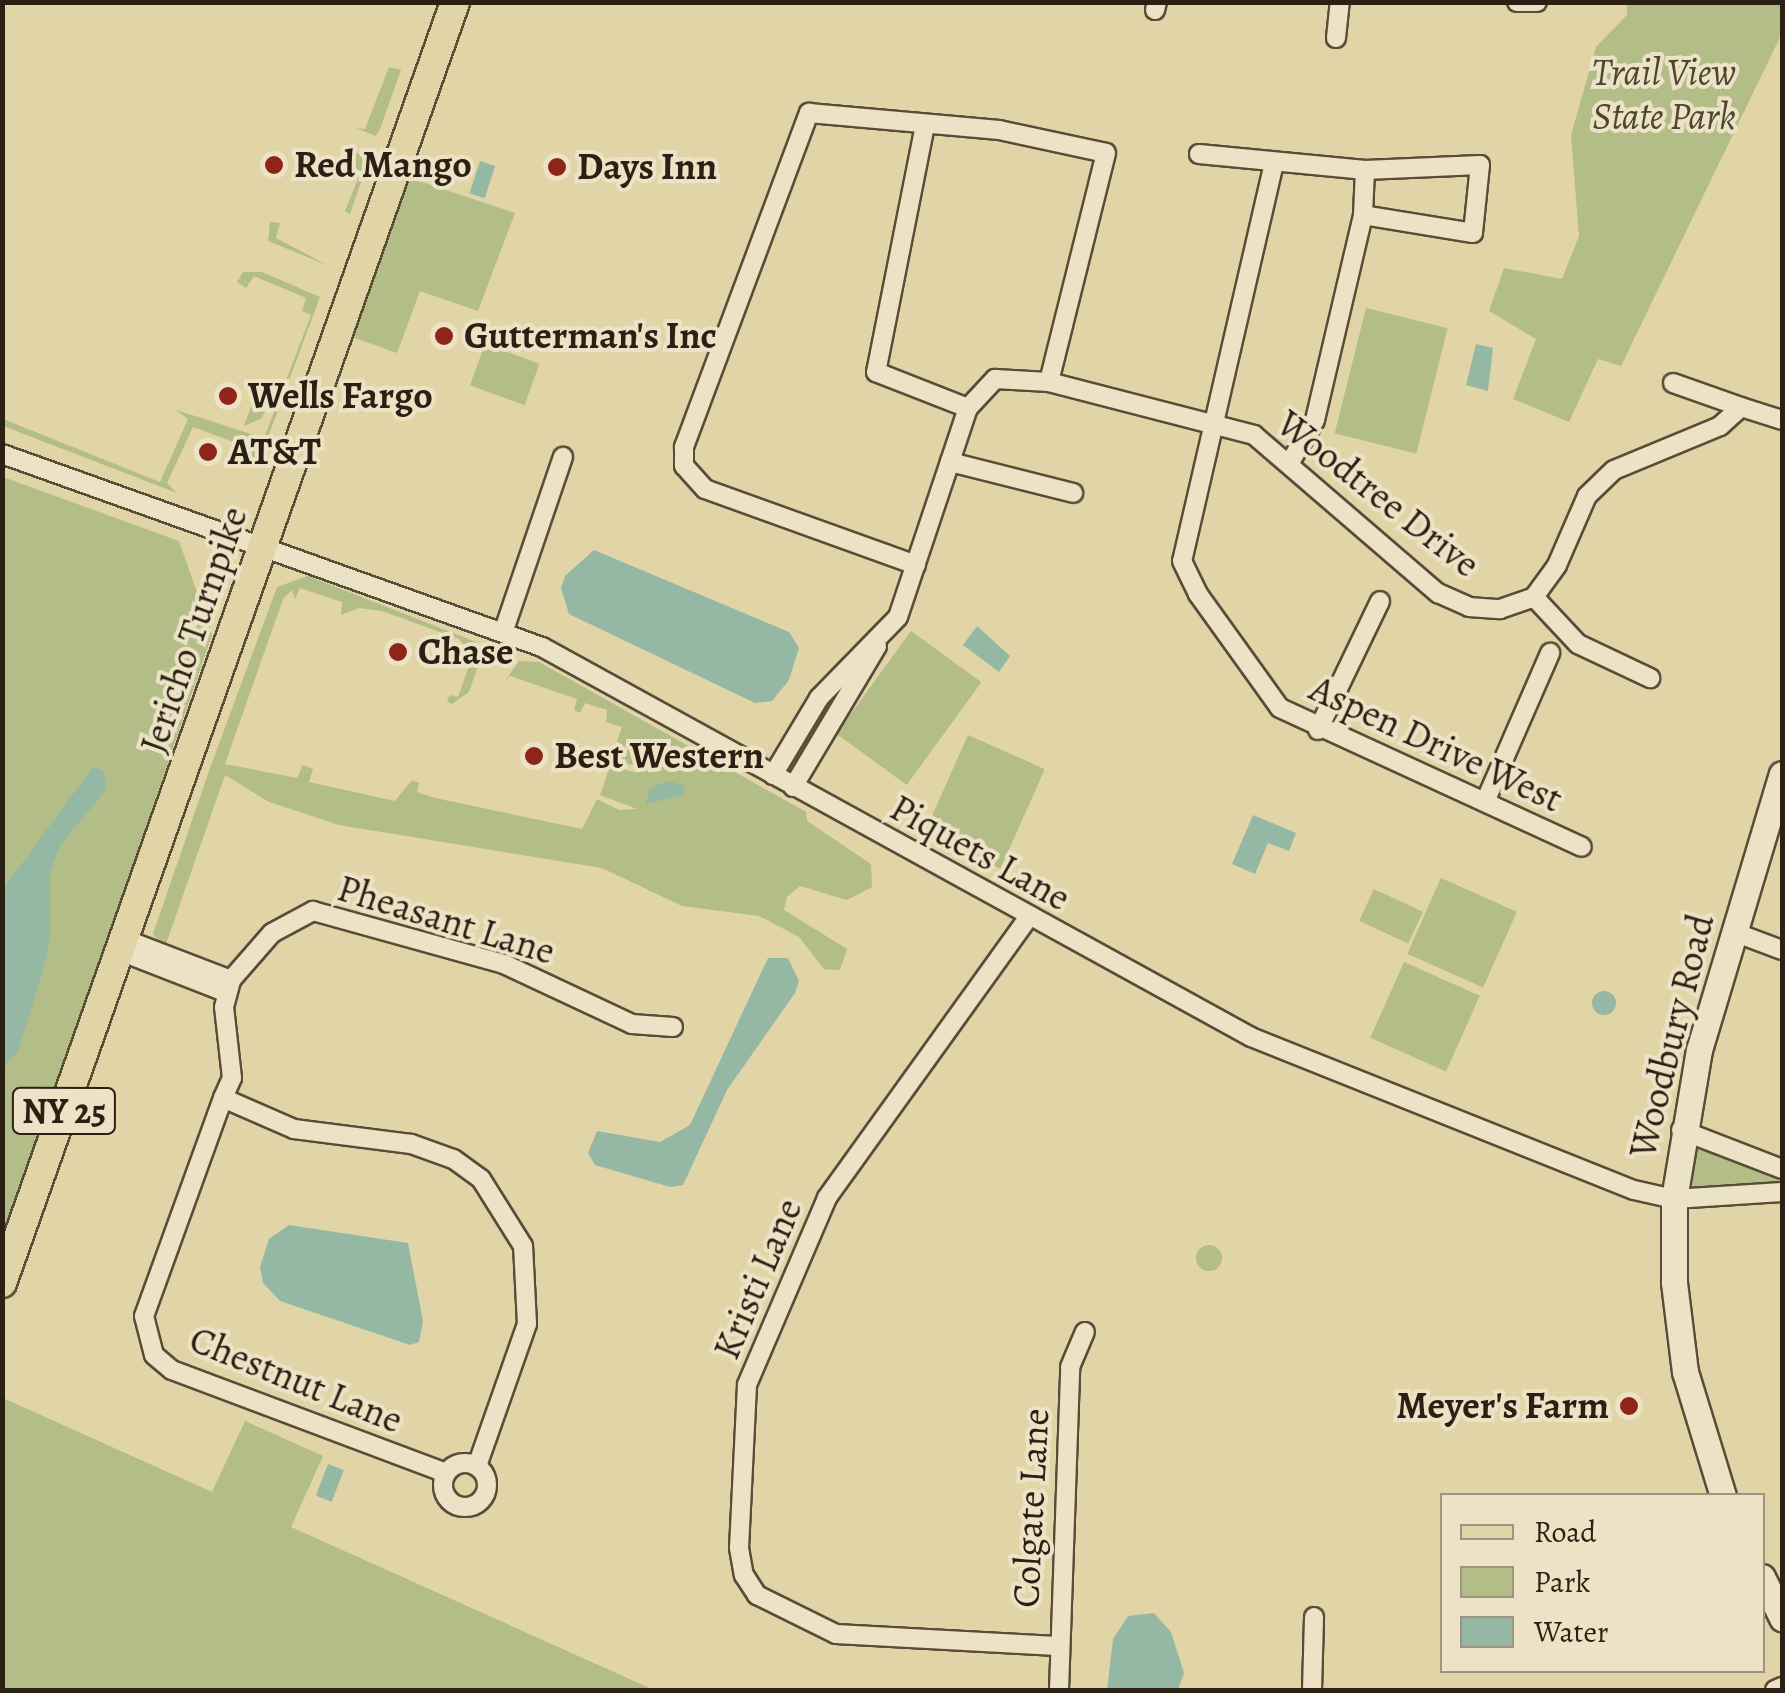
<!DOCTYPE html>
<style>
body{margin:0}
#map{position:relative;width:1785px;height:1693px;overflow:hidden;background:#e1d4a7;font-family:Alegreya,serif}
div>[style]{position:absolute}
.green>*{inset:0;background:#b2bd88;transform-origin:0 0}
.round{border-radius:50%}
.water>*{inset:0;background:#95b8a4;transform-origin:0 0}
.roads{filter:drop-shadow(2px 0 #594c38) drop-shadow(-2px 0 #594c38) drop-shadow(0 2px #594c38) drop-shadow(0 -2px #594c38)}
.minor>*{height:18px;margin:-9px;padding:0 9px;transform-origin:9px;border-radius:9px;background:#ece3c6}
.minor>.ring{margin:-9px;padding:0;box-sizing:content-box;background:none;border:18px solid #ece3c6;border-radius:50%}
.secondary>*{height:25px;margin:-12.5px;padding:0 12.5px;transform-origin:12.5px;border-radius:12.5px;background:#ece3c6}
.primary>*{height:28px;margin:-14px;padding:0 14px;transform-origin:14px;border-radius:14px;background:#e1d4a7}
.dots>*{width:28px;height:28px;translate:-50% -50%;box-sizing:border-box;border:5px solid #ece3c6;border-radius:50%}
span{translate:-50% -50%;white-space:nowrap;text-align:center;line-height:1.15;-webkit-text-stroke:8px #ece3c6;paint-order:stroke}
.shield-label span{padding:2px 8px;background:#ece3c6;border:2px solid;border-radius:8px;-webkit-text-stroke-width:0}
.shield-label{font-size:35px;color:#2c1f13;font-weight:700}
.park-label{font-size:38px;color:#4e4630;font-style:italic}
.poi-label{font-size:38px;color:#2c1f13;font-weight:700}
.left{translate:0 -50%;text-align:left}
.right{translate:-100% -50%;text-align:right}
.street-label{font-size:38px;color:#2c1f13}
.frame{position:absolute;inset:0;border:5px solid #2c1f13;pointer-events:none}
.legend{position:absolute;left:1440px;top:1493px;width:325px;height:180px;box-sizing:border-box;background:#ece3c6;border:2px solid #9f957e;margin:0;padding:12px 18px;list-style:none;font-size:30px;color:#2c1f13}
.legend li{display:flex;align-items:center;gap:20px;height:50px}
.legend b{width:50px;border:2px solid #9f957e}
</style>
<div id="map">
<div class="green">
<div style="clip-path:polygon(1627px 3px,1782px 3px,1782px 33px,1621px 366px,1598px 359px,1569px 422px,1513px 399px,1536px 339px,1489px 311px,1504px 268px,1562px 279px,1579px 236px,1571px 135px,1596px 47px,1627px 15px)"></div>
<div style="clip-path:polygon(389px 67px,401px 70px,380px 129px,376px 136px,356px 128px,365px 129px)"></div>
<div style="clip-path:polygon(349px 149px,369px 159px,350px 214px,345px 211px,361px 171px,344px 164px,338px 177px,326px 170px,338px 174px)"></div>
<div style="clip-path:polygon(395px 173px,515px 213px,478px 311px,420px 291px,397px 353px,338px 332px)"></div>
<div style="clip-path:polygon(270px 222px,280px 223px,276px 238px,329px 266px,268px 241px)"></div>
<div style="clip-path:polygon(262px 272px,320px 297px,258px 464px,250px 462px,253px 449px,193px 427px,167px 483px,177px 493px,3px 426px,3px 419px,160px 482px,188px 419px,176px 410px,264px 438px,311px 315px,302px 311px,306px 298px,254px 276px,246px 288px,237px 282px,243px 272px)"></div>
<div style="left:1366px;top:308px;width:84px;height:129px;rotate:14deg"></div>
<div style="left:485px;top:344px;width:58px;height:44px;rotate:20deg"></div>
<div style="clip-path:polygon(260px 381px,274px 386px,262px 418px,244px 426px)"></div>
<div style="clip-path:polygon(3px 477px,179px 541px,212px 635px,3px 1240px)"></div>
<div style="clip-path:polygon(308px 576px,476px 642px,482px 654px,469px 692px,452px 704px,447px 701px,450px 695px,458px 697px,473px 655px,459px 639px,382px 611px,359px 608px,341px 615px,342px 602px,300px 588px,295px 599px,292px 590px,283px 599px,225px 764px,297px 778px,303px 765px,313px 769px,309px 782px,395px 801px,412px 780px,419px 783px,417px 792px,435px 798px,582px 829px,597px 799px,619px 810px,637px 809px,600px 795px,610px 766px,634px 772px,634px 765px,610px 762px,622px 727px,606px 722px,607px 710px,585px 703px,580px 713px,574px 710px,577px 699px,510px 676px,503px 684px,519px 661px,539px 662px,806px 812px,807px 821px,871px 864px,872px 887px,847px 900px,800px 886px,787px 897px,784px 910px,847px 949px,840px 970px,824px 969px,799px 937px,759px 916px,682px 906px,602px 868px,339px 825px,269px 802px,225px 775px,166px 944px,157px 939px,153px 934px,209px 771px,277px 587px)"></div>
<div style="left:911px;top:631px;width:87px;height:127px;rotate:36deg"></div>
<div style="left:968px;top:735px;width:84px;height:109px;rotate:24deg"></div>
<div style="left:1441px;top:878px;width:83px;height:83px;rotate:24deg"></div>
<div style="left:1374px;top:889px;width:54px;height:35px;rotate:25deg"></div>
<div style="left:1404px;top:962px;width:83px;height:83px;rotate:24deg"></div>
<div style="clip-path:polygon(1682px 1132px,1782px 1170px,1782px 1191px,1675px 1197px)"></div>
<div class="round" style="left:1196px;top:1245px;width:26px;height:26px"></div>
<div style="clip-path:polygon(3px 1398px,212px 1492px,245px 1421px,323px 1456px,291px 1527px,654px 1690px,3px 1690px)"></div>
</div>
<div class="water">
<div style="left:480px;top:161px;width:16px;height:34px;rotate:18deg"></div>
<div style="clip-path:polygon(1476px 344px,1493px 348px,1488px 391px,1466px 385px)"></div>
<div style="clip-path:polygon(594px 550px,789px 632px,799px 648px,789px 680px,772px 701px,755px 703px,569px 614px,561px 588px,565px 576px)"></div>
<div style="clip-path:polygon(977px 626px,1010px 656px,999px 672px,963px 645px)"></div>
<div style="clip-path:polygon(93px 767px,104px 771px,106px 790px,61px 844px,50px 872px,50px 940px,42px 974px,18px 1051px,3px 1068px,3px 889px)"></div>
<div style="clip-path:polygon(670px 781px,684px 786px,683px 795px,646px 804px,650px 788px)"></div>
<div style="clip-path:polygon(1253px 815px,1296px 833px,1289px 851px,1268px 843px,1255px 874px,1232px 864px)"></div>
<div style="clip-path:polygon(768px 958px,788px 958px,799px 981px,795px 993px,727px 1090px,683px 1185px,670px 1187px,595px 1165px,588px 1153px,597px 1131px,660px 1142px,690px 1125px)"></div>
<div class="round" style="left:1592px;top:991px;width:24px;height:24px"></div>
<div style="clip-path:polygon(289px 1225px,408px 1243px,423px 1321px,419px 1342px,410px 1345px,280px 1301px,263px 1283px,260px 1267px,269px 1239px)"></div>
<div style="left:328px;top:1464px;width:17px;height:34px;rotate:21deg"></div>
<div style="clip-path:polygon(1154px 1613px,1171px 1632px,1184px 1673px,1178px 1690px,1107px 1690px,1113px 1639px,1128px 1616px)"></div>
</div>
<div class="roads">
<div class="minor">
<div style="left:1517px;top:2px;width:20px"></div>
<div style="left:1155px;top:10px;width:8px;rotate:-76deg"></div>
<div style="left:1336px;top:38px;width:36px;rotate:-84deg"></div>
<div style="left:925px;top:125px;width:252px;rotate:101.2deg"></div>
<div style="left:876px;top:372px;width:99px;rotate:21.4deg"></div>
<div style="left:1199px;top:154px;width:167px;rotate:5.5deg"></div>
<div style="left:1365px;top:170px;width:115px;rotate:-2.5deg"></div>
<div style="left:1480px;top:165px;width:68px;rotate:95.9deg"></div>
<div style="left:1473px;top:233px;width:111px;rotate:-170.7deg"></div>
<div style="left:1274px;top:163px;width:408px;rotate:103deg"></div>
<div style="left:1182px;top:561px;width:37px;rotate:64deg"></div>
<div style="left:1198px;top:594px;width:140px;rotate:54.3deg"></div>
<div style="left:1280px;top:708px;width:332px;rotate:24.7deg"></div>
<div style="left:1673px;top:383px;width:72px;rotate:19.4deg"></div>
<div style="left:2px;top:454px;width:573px;rotate:19.67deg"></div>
<div style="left:542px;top:647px;width:809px;rotate:28.81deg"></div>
<div style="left:1251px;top:1037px;width:412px;rotate:21.8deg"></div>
<div style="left:1634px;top:1190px;width:41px;rotate:12.7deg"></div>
<div style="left:1674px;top:1199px;width:108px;rotate:-3.7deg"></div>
<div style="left:950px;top:462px;width:127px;rotate:14.1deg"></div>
<div style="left:1289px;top:464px;width:51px;rotate:-59.4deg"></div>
<div style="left:1315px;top:420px;width:211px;rotate:-76.8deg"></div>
<div style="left:1363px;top:215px;width:45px;rotate:-87.5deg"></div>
<div style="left:916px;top:565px;width:224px;rotate:-160.2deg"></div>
<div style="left:705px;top:489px;width:31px;rotate:-132deg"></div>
<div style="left:684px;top:466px;width:19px;rotate:-90deg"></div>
<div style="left:684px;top:447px;width:357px;rotate:-69.5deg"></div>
<div style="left:809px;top:113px;width:191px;rotate:5.1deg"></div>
<div style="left:999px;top:130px;width:109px;rotate:12.1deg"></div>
<div style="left:1106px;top:153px;width:236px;rotate:104deg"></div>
<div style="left:1534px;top:597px;width:64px;rotate:46.9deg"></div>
<div style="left:1578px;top:644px;width:80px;rotate:25.3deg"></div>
<div style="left:504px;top:630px;width:183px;rotate:-71.2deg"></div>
<div style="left:1318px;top:730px;width:143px;rotate:-64.3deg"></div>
<div style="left:773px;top:775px;width:90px;rotate:-59.1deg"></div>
<div style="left:819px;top:698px;width:113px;rotate:-45.7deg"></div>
<div style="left:898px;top:617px;width:220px;rotate:-71.5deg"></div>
<div style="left:968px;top:408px;width:40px;rotate:-47deg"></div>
<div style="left:995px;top:379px;width:54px;rotate:3.2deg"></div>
<div style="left:1049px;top:382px;width:212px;rotate:14.5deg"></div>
<div style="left:1254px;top:435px;width:243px;rotate:40.7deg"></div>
<div style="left:1438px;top:593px;width:34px;rotate:24deg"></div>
<div style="left:1469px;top:607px;width:31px;rotate:4deg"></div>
<div style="left:1500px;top:609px;width:36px;rotate:-19deg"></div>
<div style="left:1534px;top:597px;width:39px;rotate:-54deg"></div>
<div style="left:1557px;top:565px;width:75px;rotate:-66.5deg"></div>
<div style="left:1587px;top:496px;width:37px;rotate:-44deg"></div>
<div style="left:1614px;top:470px;width:115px;rotate:-22.5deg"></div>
<div style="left:1720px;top:426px;width:28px;rotate:-42deg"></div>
<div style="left:1741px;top:407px;width:43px;rotate:17.6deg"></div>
<div style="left:793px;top:787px;width:164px;rotate:-59.2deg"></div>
<div style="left:1485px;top:802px;width:163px;rotate:-66.4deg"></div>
<div style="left:1028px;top:918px;width:345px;rotate:125.7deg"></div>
<div style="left:827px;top:1198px;width:203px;rotate:113.2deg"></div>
<div style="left:747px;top:1385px;width:163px;rotate:92.8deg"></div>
<div style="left:739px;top:1548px;width:27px;rotate:80deg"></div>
<div style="left:744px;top:1575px;width:24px;rotate:57deg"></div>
<div style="left:757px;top:1595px;width:88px;rotate:26.3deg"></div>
<div style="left:836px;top:1634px;width:221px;rotate:3.1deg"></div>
<div style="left:1734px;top:932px;width:51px;rotate:20.6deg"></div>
<div style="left:124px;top:939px;width:115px;rotate:21deg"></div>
<div style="left:120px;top:951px;width:113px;rotate:21.3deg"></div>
<div style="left:223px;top:1098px;width:232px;rotate:109.9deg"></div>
<div style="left:144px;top:1316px;width:40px;rotate:75.6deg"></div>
<div style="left:154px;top:1355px;width:23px;rotate:40deg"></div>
<div style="left:172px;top:1370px;width:293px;rotate:20.6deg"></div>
<div style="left:1681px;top:1130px;width:108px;rotate:21.1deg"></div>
<div class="ring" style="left:443px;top:1463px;width:26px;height:26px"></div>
<div style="left:477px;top:1466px;width:151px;rotate:-70.6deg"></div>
<div style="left:527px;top:1324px;width:78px;rotate:-92.9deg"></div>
<div style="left:523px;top:1246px;width:79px;rotate:-122.1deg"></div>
<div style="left:481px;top:1179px;width:34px;rotate:-144deg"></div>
<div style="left:453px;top:1159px;width:45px;rotate:-160.3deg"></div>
<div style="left:411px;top:1144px;width:118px;rotate:-172.7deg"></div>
<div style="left:294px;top:1129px;width:77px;rotate:-156.4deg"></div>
<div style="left:223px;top:1098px;width:22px;rotate:-66deg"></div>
<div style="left:232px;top:1078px;width:71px;rotate:-96.4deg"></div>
<div style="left:224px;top:1007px;width:28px;rotate:-75deg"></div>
<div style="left:231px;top:980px;width:62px;rotate:-48.9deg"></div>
<div style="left:272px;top:933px;width:47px;rotate:-28.2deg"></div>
<div style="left:313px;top:911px;width:198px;rotate:15.5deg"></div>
<div style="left:504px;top:964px;width:141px;rotate:25.1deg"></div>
<div style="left:632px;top:1024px;width:41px;rotate:4.2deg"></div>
<div style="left:1059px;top:1690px;width:323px;rotate:-88deg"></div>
<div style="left:1070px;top:1367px;width:38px;rotate:-67deg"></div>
<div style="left:1312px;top:1690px;width:73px;rotate:-88.4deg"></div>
<div style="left:1775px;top:1690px;width:8px;rotate:-23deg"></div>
</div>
<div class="secondary">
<div style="left:1723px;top:1496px;width:130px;rotate:-107deg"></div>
<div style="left:1685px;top:1372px;width:91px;rotate:-97deg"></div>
<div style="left:1674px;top:1282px;width:83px;rotate:-90deg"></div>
<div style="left:1674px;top:1199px;width:151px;rotate:-80.5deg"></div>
<div style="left:1699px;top:1050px;width:288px;rotate:-73.3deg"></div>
<div style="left:1762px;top:1577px;width:46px;rotate:64deg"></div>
</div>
<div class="primary">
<div style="left:2px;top:1283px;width:1359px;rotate:-70.52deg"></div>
</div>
</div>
<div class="dots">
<div style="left:274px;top:165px;background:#8f2418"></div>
<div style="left:557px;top:167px;background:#8f2418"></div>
<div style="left:444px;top:336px;background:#8f2418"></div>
<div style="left:228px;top:396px;background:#8f2418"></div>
<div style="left:208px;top:452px;background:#8f2418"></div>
<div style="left:398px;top:652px;background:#8f2418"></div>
<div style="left:534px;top:756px;background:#8f2418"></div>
<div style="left:1629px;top:1406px;background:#8f2418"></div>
</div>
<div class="shield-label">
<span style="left:64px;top:1111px">NY 25</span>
</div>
<div class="park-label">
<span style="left:1664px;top:95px">Trail View<br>State Park</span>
</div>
<div class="poi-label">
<span class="left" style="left:294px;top:165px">Red Mango</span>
<span class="left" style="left:577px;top:167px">Days Inn</span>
<span class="left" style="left:464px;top:336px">Gutterman's Inc</span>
<span class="left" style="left:248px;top:396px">Wells Fargo</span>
<span class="left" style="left:228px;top:452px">AT&amp;T</span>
<span class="left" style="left:418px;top:652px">Chase</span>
<span class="left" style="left:554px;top:756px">Best Western</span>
<span class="right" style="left:1609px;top:1406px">Meyer's Farm</span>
</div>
<div class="street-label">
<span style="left:1378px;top:494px;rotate:38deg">Woodtree Drive</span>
<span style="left:194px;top:630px;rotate:-71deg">Jericho Turnpike</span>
<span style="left:1436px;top:744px;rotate:25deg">Aspen Drive West</span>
<span style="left:980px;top:853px;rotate:29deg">Piquets Lane</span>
<span style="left:446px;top:920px;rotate:17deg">Pheasant Lane</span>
<span style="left:1672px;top:1036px;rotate:-76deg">Woodbury Road</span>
<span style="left:758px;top:1279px;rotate:-67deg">Kristi Lane</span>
<span style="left:296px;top:1380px;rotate:22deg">Chestnut Lane</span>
<span style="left:1031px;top:1508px;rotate:-87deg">Colgate Lane</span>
</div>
<div class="frame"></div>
<ul class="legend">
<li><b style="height:12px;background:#e1d4a7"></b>Road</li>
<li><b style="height:28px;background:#b2bd88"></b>Park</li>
<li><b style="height:28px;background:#95b8a4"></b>Water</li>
</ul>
</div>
